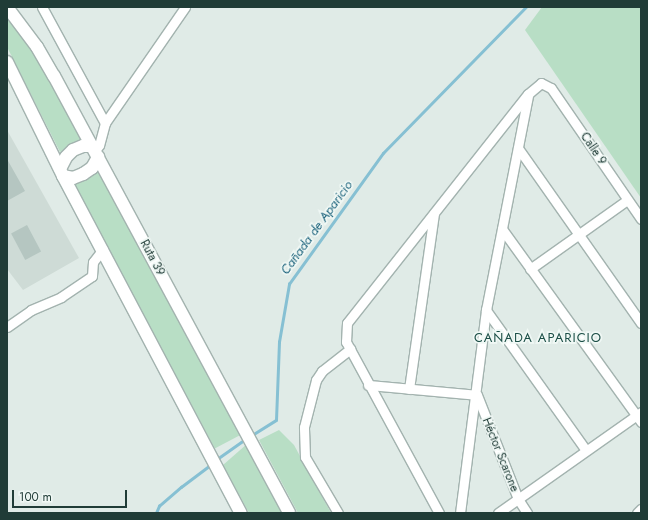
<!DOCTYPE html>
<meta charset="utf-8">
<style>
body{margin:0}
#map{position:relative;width:648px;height:520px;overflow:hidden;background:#e0ebe7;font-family:Jost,sans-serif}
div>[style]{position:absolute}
.built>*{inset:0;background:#cedbd6}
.green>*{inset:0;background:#b8dec5;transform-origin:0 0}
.stream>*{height:2.5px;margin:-1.25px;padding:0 1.25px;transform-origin:1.25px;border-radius:1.25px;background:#86c0d3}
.building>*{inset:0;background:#b5c6c1;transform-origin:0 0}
.roads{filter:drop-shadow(1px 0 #a3b3af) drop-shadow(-1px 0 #a3b3af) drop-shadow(0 1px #a3b3af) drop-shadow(0 -1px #a3b3af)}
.street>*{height:9px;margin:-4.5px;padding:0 4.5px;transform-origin:4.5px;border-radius:4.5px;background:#fff}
.secondary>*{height:12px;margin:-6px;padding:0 6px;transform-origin:6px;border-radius:6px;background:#fff}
span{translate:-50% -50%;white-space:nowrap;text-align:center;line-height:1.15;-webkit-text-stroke:3.5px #f0f8f5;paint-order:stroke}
.street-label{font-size:12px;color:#203c37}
.water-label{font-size:13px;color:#19617a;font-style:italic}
.neighbourhood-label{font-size:13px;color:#1c4f47;letter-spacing:1px}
.frame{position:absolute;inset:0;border:8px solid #203c37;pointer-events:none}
.scale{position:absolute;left:12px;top:490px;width:115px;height:18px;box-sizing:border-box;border:2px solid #203c37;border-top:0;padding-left:5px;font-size:12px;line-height:14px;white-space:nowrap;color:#203c37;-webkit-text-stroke:3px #f0f8f5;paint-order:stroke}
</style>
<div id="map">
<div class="built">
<div style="clip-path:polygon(7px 130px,79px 258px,23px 290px,7px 269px)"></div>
</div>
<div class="green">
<div style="clip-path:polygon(542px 7px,641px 7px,641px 198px,525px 30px)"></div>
<div style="clip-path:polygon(7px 16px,32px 50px,83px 138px,60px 152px,7px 47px)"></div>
<div style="left:100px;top:171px;width:299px;height:29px;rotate:62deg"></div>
<div style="clip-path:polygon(279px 430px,294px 445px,331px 513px,298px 513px,259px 440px)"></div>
<div style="clip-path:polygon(247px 444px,285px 513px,249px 513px,223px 465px)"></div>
</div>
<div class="stream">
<div style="left:252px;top:435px;width:28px;rotate:-32deg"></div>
<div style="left:276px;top:420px;width:78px;rotate:-87.8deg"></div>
<div style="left:279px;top:342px;width:59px;rotate:-80.2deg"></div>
<div style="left:289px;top:284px;width:161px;rotate:-54.3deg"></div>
<div style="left:383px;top:153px;width:204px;rotate:-45.6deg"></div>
<div style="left:217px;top:459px;width:35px;rotate:-35deg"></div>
<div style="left:156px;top:513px;width:8px;rotate:-67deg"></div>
<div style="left:159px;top:506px;width:29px;rotate:-41deg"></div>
<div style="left:181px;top:487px;width:39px;rotate:-37deg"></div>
</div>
<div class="building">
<div style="clip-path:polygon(7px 159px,25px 191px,7px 201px)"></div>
<div style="left:27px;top:225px;width:30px;height:18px;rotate:62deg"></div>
</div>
<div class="roads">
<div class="street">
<div style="left:42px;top:7px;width:132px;rotate:61.5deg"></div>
<div style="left:105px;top:123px;width:23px;rotate:105deg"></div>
<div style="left:99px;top:145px;width:7px;rotate:124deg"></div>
<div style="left:105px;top:123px;width:141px;rotate:-55.4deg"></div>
<div style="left:518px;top:148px;width:214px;rotate:54.9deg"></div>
<div style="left:502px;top:229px;width:238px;rotate:54.2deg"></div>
<div style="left:530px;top:269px;width:119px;rotate:-35.4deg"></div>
<div style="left:486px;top:310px;width:172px;rotate:54.5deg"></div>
<div style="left:7px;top:327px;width:29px;rotate:-35deg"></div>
<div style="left:31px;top:310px;width:33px;rotate:-23deg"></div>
<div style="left:61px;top:297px;width:37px;rotate:-34deg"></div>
<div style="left:92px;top:276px;width:14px;rotate:-86deg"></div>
<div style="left:93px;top:262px;width:16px;rotate:-52deg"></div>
<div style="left:368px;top:385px;width:109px;rotate:5.2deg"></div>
<div style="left:477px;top:395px;width:112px;rotate:68.5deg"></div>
<div style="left:518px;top:499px;width:17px;rotate:57deg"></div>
<div style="left:409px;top:389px;width:177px;rotate:-81.9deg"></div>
<div style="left:338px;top:513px;width:65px;rotate:-120.5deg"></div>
<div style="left:305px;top:457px;width:30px;rotate:-92deg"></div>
<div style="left:304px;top:427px;width:49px;rotate:-75.7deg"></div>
<div style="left:316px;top:380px;width:11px;rotate:-56deg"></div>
<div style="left:322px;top:371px;width:36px;rotate:-38deg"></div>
<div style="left:439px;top:513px;width:195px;rotate:-118.5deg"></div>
<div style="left:346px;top:342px;width:19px;rotate:-87deg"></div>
<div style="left:347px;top:323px;width:292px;rotate:-51.7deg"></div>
<div style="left:528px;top:94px;width:17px;rotate:-40deg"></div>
<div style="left:541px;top:83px;width:11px;rotate:27deg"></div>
<div style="left:551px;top:88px;width:159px;rotate:55.5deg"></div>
<div style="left:460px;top:513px;width:205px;rotate:-82.7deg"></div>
<div style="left:486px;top:310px;width:219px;rotate:-78.9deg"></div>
<div style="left:498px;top:513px;width:175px;rotate:-35.2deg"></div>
<div style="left:637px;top:513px;width:6px;rotate:-45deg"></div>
</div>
<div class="secondary">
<div style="left:7px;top:7px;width:50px;rotate:53.1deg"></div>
<div style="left:37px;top:47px;width:34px;rotate:60deg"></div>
<div style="left:54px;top:76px;width:496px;rotate:61.7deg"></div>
<div style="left:7px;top:62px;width:127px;rotate:63.8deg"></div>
<div style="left:63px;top:176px;width:381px;rotate:62.2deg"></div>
<div style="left:60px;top:169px;width:13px;rotate:-63deg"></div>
<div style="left:66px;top:157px;width:10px;rotate:-45deg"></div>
<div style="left:73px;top:150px;width:11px;rotate:-22deg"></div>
<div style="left:83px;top:146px;width:9px"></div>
<div style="left:63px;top:176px;width:10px;rotate:11deg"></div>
<div style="left:73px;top:178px;width:11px;rotate:-22deg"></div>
<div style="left:83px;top:174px;width:11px;rotate:-34deg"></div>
<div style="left:92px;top:168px;width:13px;rotate:-61deg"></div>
</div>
</div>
<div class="street-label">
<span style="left:593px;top:149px;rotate:56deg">Calle 9</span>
<span style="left:152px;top:258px;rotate:62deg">Ruta 39</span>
<span style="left:500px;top:455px;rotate:68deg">Héctor Scarone</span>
</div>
<div class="water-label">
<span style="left:317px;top:228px;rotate:-54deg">Cañada de Aparicio</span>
</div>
<div class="neighbourhood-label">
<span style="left:538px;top:338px">CAÑADA APARICIO</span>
</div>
<div class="frame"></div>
<div class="scale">100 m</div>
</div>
